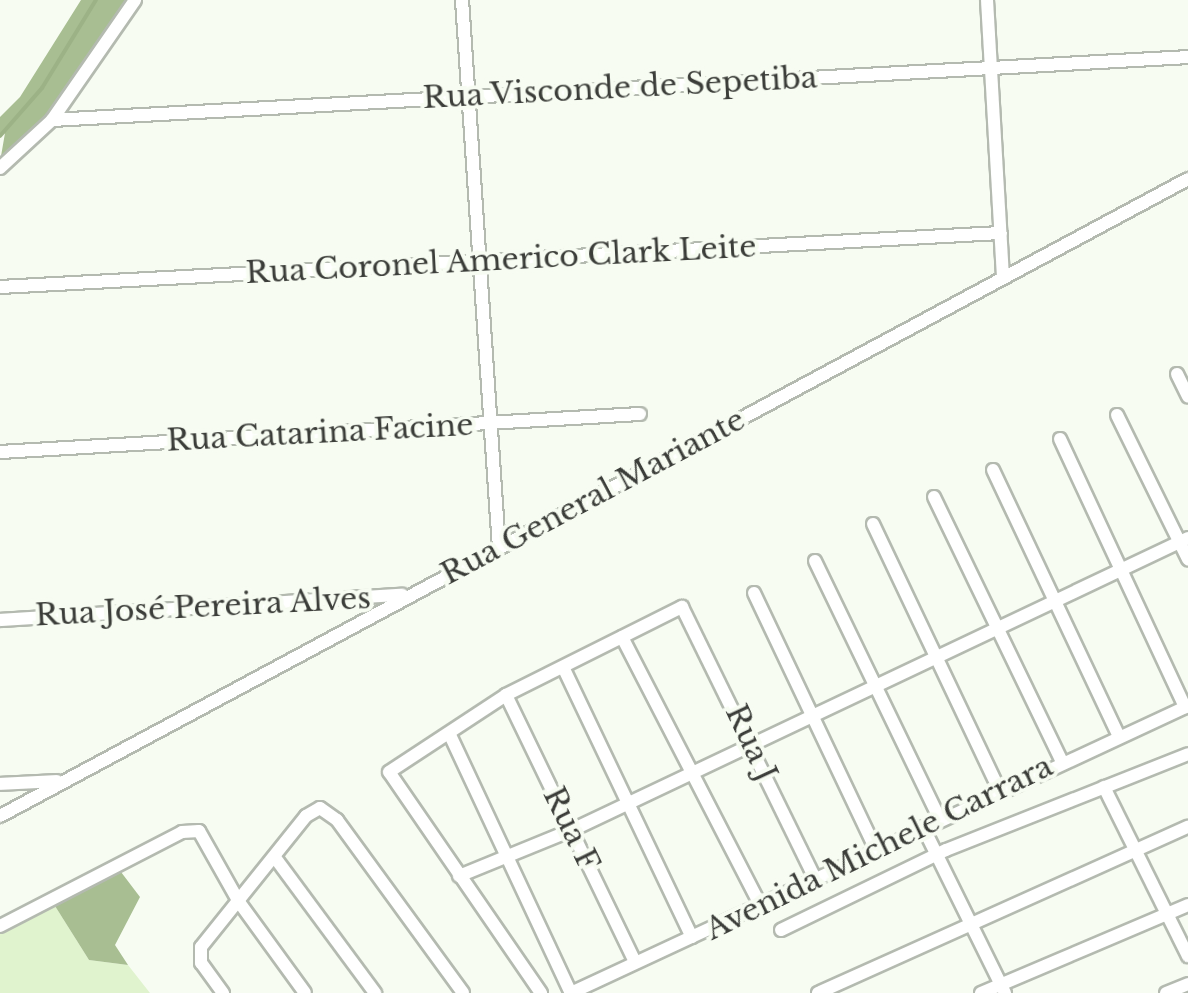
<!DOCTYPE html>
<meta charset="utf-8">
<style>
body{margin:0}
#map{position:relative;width:1188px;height:993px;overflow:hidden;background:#f7fcf2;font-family:"Libre Baskerville",serif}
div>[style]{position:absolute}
.green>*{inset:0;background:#e0f3ce}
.forest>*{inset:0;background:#a8be92}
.stream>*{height:4px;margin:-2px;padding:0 2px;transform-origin:2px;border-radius:2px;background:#9cb286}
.roads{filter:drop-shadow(2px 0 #b4bab0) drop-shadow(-2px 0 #b4bab0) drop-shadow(0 2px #b4bab0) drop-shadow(0 -2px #b4bab0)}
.street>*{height:12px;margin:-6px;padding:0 6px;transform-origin:6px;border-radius:6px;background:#fff}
span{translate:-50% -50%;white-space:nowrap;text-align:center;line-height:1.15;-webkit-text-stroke:8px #f7fcf2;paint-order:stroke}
.street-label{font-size:30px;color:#3b3d39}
</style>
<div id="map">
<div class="green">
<div style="clip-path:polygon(55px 906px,89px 960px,128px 965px,150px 993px,0 993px,0 934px)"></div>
</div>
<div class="forest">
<div style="clip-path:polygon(81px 0,127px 0,28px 140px,0 162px,5px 133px,0 136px,0 117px,20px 97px)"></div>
<div style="clip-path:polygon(121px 872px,140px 897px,115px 945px,128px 965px,89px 960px,55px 906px)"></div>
</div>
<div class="stream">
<div style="left:0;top:136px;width:64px;rotate:-48.8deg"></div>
<div style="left:42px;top:88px;width:103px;rotate:-58.5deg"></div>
</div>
<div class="roads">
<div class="street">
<div style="left:462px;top:0;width:549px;rotate:86.14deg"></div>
<div style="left:987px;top:0;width:278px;rotate:86.7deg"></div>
<div style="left:52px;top:120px;width:1138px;rotate:-3.17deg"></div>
<div style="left:0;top:168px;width:71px;rotate:-42.7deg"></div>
<div style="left:52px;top:120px;width:146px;rotate:-55.3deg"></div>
<div style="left:0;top:287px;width:1002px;rotate:-3.09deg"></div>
<div style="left:1177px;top:374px;width:25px;rotate:64deg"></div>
<div style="left:1117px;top:415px;width:161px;rotate:63.8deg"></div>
<div style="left:1060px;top:439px;width:296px;rotate:65deg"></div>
<div style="left:0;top:452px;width:641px;rotate:-3.4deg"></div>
<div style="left:993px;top:470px;width:295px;rotate:64.7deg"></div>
<div style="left:934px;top:497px;width:292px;rotate:64.2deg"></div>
<div style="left:873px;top:524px;width:296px;rotate:64.6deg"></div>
<div style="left:815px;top:561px;width:288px;rotate:64.2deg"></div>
<div style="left:754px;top:593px;width:282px;rotate:64.6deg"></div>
<div style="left:0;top:620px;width:403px;rotate:-3.6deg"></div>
<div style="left:622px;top:637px;width:299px;rotate:62.7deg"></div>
<div style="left:564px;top:669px;width:297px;rotate:64.5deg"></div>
<div style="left:506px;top:695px;width:297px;rotate:64.2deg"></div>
<div style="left:450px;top:735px;width:285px;rotate:64.9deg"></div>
<div style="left:0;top:784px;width:57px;rotate:-3deg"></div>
<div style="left:1104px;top:787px;width:189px;rotate:63.6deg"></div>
<div style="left:0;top:816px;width:1348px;rotate:-28.2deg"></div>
<div style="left:923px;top:827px;width:185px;rotate:63.7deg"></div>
<div style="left:276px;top:859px;width:167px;rotate:53.5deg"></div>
<div style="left:459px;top:876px;width:122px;rotate:-22.2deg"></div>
<div style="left:572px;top:830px;width:682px;rotate:-25.36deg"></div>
<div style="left:0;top:926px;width:205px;rotate:-27.3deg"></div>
<div style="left:182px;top:832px;width:17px;rotate:-3deg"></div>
<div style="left:199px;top:831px;width:81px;rotate:60.6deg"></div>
<div style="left:239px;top:902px;width:112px;rotate:54deg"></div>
<div style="left:781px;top:930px;width:183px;rotate:-25.9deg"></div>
<div style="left:946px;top:850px;width:260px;rotate:-21.6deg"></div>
<div style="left:223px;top:993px;width:37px;rotate:-126deg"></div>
<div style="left:201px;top:963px;width:16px;rotate:-90deg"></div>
<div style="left:201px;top:947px;width:168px;rotate:-51.3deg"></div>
<div style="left:306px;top:816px;width:16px;rotate:-30deg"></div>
<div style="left:320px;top:808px;width:21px;rotate:35deg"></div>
<div style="left:337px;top:820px;width:214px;rotate:53.9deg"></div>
<div style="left:541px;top:993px;width:268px;rotate:-124.5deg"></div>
<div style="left:389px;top:772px;width:140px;rotate:-33.3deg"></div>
<div style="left:506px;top:695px;width:197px;rotate:-26.6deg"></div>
<div style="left:682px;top:607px;width:302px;rotate:63.9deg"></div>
<div style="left:571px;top:993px;width:680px;rotate:-24.95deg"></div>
<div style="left:818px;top:993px;width:406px;rotate:-24.2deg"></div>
<div style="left:981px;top:993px;width:225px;rotate:-23deg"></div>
<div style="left:1166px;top:993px;width:24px;rotate:-22deg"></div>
</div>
</div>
<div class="street-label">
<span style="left:620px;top:88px;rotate:-3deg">Rua Visconde de Sepetiba</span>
<span style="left:501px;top:260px;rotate:-3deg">Rua Coronel Americo Clark Leite</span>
<span style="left:320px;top:433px;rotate:-3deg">Rua Catarina Facine</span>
<span style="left:593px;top:497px;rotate:-28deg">Rua General Mariante</span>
<span style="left:203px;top:607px;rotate:-3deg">Rua José Pereira Alves</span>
<span style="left:751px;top:743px;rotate:65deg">Rua J</span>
<span style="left:571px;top:829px;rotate:64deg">Rua F</span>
<span style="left:879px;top:848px;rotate:-26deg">Avenida Michele Carrara</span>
</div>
</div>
